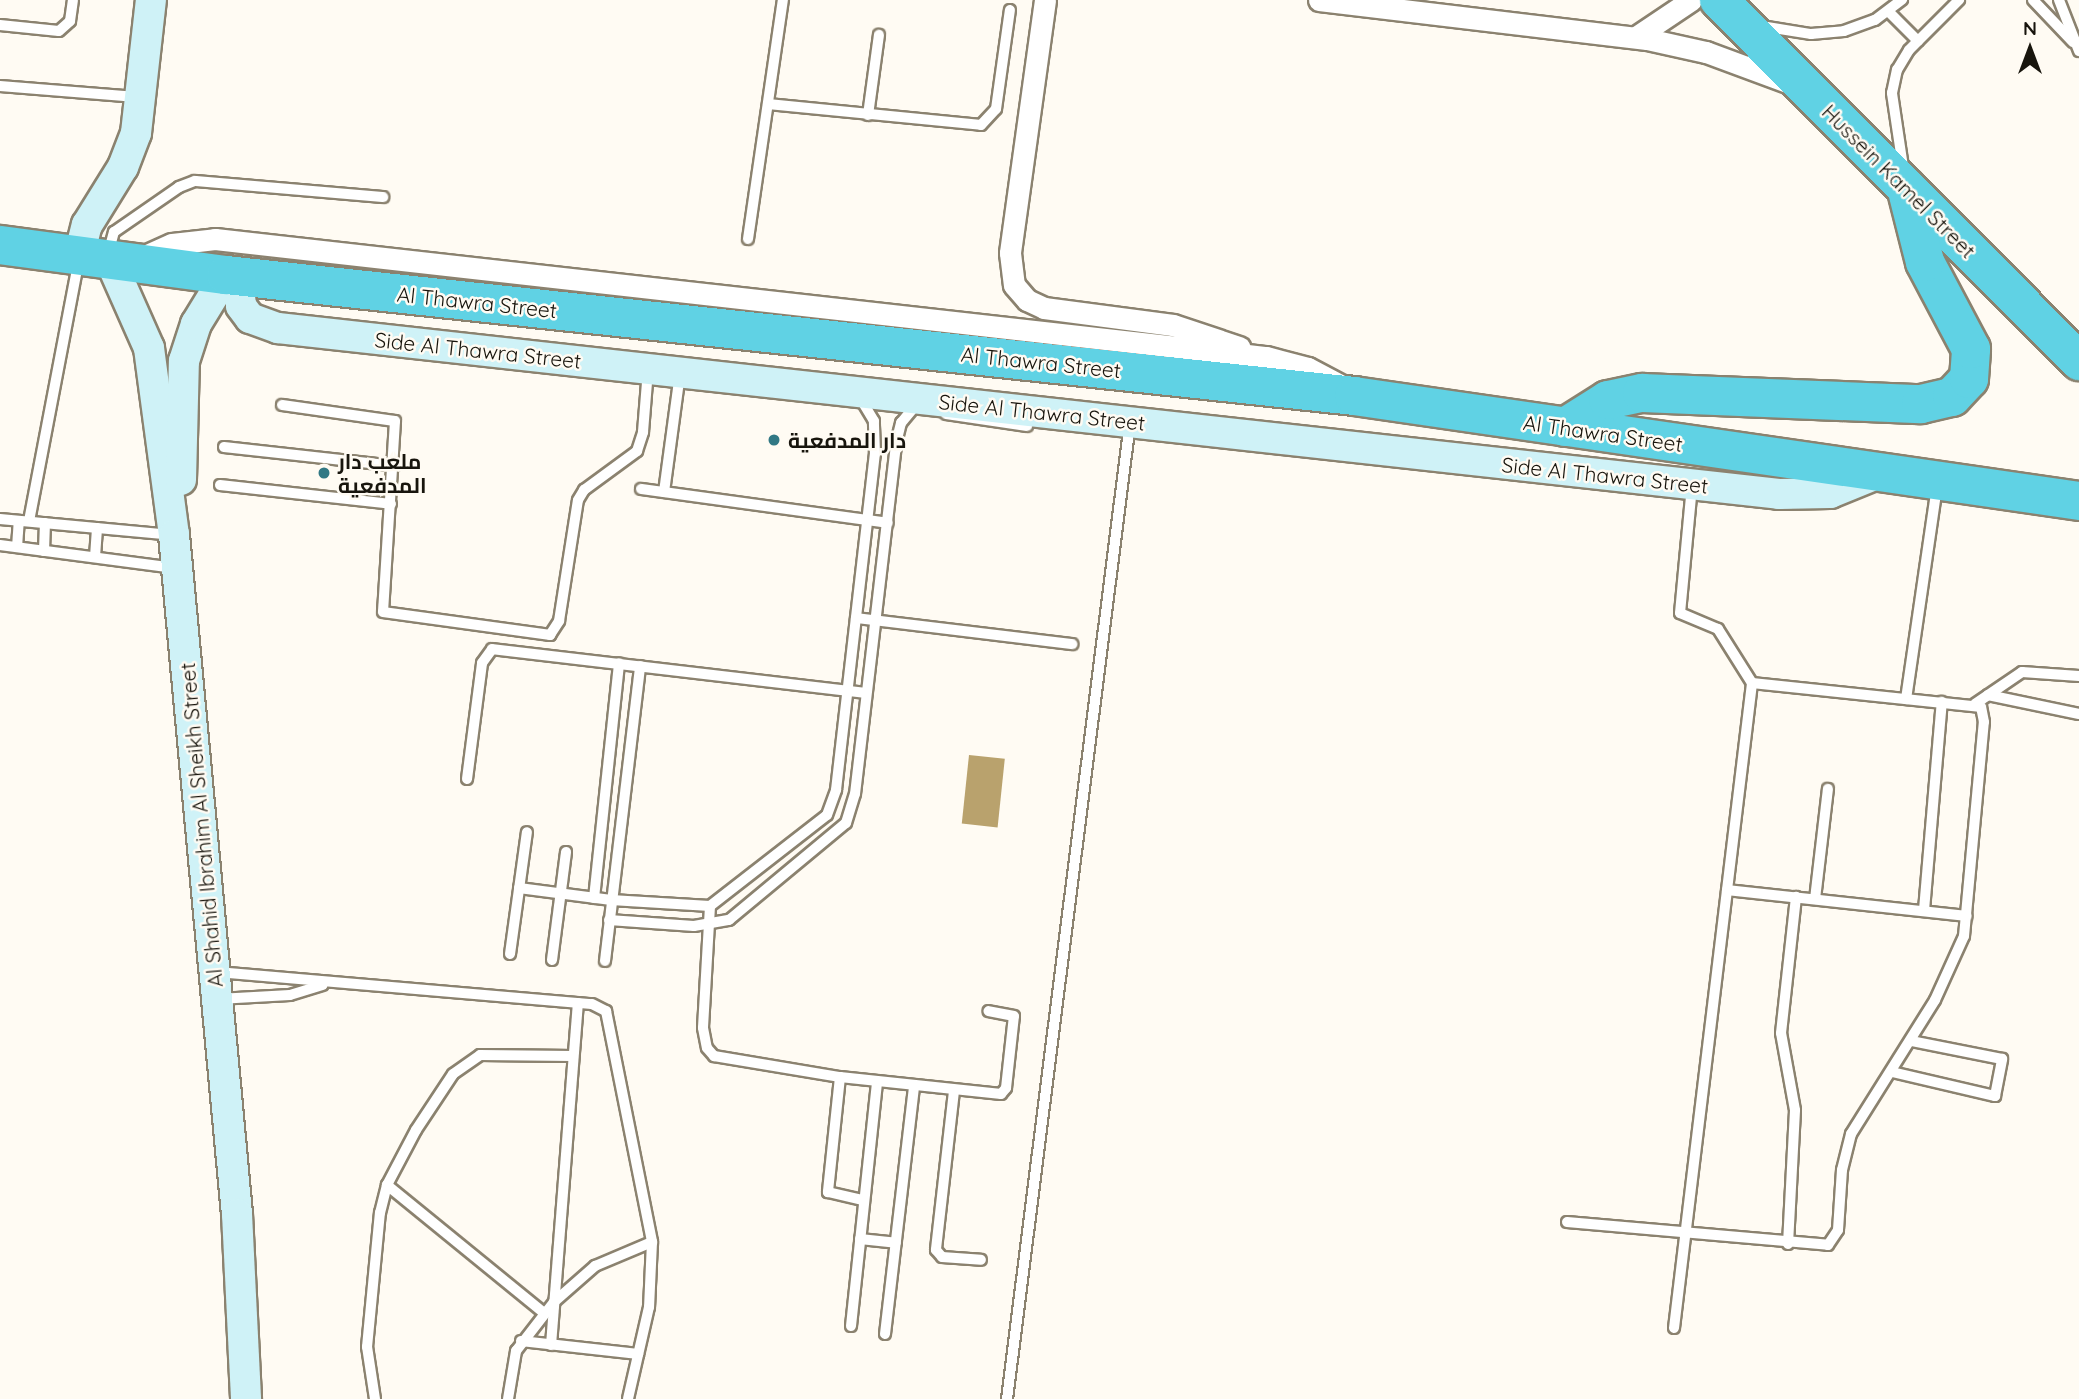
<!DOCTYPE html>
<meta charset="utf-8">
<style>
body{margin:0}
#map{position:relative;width:2079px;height:1399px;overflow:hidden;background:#fffbf3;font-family:Quicksand,Cairo,sans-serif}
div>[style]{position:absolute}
.water>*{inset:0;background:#b9a26d;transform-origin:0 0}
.roads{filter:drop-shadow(2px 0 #8b826f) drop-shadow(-2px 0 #8b826f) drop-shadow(0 2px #8b826f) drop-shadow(0 -2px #8b826f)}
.lane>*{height:10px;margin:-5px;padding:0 5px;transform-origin:5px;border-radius:5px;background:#fff}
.street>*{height:21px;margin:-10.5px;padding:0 10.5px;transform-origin:10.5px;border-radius:10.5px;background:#fff}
.secondary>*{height:30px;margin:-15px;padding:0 15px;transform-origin:15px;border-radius:15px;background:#cff2f7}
.highway>*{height:38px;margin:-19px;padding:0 19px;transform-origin:19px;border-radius:19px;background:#60d2e4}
.dots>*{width:19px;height:19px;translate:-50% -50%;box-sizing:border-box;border:4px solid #fffbf3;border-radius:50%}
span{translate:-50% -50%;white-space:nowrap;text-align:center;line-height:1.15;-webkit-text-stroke:5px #fffbf3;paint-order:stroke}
.street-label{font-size:21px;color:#18150d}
.poi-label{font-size:21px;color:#18150d;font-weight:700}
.left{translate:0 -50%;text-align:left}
.north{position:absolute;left:1995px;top:14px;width:70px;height:70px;-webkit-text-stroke:5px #fffbf3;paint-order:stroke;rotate:0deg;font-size:19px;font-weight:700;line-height:28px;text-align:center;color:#18150d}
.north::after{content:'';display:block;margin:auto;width:24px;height:32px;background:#18150d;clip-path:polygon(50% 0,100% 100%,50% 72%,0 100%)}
</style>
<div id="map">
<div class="water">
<div style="left:969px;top:755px;width:36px;height:69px;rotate:6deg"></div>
</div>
<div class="roads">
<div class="lane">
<div style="left:2033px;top:0;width:58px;rotate:46.4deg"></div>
<div style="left:2059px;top:0;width:55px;rotate:68.6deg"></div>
<div style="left:1889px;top:12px;width:41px;rotate:45deg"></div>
<div style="left:0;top:25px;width:59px;rotate:5.8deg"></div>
<div style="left:59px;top:31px;width:15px;rotate:-42deg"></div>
<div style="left:70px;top:21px;width:21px;rotate:-82deg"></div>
<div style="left:1761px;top:26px;width:51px;rotate:9.1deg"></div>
<div style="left:1811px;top:34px;width:33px;rotate:-5deg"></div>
<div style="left:1844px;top:31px;width:33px;rotate:-20deg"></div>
<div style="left:1875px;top:20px;width:34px;rotate:-37deg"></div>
<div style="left:0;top:86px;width:137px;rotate:4.6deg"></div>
<div style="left:768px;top:104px;width:214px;rotate:5.6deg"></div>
<div style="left:981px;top:125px;width:22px;rotate:-47deg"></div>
<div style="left:996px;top:109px;width:100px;rotate:-82deg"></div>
<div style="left:868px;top:115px;width:81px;rotate:-82.2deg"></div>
<div style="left:1903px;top:167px;width:75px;rotate:-98.5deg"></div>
<div style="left:1892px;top:93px;width:24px;rotate:-78deg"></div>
<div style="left:1897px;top:70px;width:23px;rotate:-59deg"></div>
<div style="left:1909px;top:50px;width:71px;rotate:-45deg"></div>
<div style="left:748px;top:239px;width:242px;rotate:-81.7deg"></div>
<div style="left:108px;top:254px;width:23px;rotate:-75deg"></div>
<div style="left:114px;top:232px;width:79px;rotate:-34.7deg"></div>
<div style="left:179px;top:187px;width:17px;rotate:-21deg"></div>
<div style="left:195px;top:181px;width:189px;rotate:4.9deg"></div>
<div style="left:282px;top:405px;width:114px;rotate:8.1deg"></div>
<div style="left:395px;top:421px;width:191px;rotate:93.6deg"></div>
<div style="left:383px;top:612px;width:169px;rotate:7.8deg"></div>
<div style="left:550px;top:635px;width:17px;rotate:-57deg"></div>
<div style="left:559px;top:621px;width:122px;rotate:-81.1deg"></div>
<div style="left:578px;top:500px;width:12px;rotate:-59deg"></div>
<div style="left:584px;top:490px;width:66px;rotate:-36.3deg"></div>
<div style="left:637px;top:451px;width:20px;rotate:-72deg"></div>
<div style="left:643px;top:432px;width:62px;rotate:-85.4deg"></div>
<div style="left:946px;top:414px;width:82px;rotate:8.4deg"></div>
<div style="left:224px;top:447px;width:172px;rotate:6.3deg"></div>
<div style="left:220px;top:485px;width:172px;rotate:6.3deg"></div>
<div style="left:641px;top:489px;width:249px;rotate:7.8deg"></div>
<div style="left:664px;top:492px;width:120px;rotate:-82.3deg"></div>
<div style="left:0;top:519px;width:172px;rotate:5.3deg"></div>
<div style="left:29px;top:521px;width:263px;rotate:-79.2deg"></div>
<div style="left:0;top:545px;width:176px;rotate:7.5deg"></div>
<div style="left:17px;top:547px;width:26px;rotate:-86deg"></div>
<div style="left:44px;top:551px;width:28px;rotate:-88deg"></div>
<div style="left:95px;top:557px;width:29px;rotate:-86deg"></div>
<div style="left:856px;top:618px;width:218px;rotate:6.9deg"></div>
<div style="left:1988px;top:695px;width:93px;rotate:11.8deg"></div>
<div style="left:1906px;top:699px;width:214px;rotate:-81.7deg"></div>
<div style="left:1975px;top:704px;width:57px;rotate:-34.2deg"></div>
<div style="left:2022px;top:672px;width:57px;rotate:4deg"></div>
<div style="left:467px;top:779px;width:117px;rotate:-82.6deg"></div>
<div style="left:482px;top:663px;width:17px;rotate:-54deg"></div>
<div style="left:492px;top:649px;width:376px;rotate:6.7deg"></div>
<div style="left:519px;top:888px;width:93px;rotate:7.4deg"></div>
<div style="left:611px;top:900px;width:99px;rotate:3.5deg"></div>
<div style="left:710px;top:906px;width:148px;rotate:-37.9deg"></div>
<div style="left:827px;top:815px;width:27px;rotate:-70deg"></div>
<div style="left:836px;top:790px;width:338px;rotate:-83.4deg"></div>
<div style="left:875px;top:454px;width:33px;rotate:-92deg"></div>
<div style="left:874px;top:421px;width:26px;rotate:-121deg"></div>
<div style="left:1727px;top:890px;width:241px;rotate:6.2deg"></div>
<div style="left:594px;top:898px;width:236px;rotate:-83.9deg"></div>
<div style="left:1815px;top:899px;width:111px;rotate:-83.3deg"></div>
<div style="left:710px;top:906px;width:122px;rotate:93.3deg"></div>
<div style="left:703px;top:1028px;width:20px;rotate:79deg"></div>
<div style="left:707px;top:1048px;width:11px;rotate:49deg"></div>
<div style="left:714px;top:1056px;width:128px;rotate:9.5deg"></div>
<div style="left:840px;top:1077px;width:162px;rotate:6deg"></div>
<div style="left:1001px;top:1094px;width:8px;rotate:-50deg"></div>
<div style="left:1006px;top:1088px;width:72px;rotate:-83.7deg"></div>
<div style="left:1014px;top:1016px;width:26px;rotate:-169deg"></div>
<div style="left:1924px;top:910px;width:209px;rotate:-85.1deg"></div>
<div style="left:609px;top:920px;width:85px;rotate:4deg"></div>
<div style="left:694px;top:926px;width:36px;rotate:-10deg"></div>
<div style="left:729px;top:920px;width:152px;rotate:-39.7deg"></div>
<div style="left:846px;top:823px;width:30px;rotate:-73deg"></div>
<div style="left:855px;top:794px;width:353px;rotate:-83.3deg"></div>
<div style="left:896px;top:443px;width:21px;rotate:-76deg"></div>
<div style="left:901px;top:423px;width:26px;rotate:-50deg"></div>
<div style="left:510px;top:954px;width:123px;rotate:-82.1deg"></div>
<div style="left:552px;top:960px;width:109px;rotate:-82.6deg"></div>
<div style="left:605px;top:961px;width:297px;rotate:-83.2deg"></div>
<div style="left:217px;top:972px;width:376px;rotate:4.9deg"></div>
<div style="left:592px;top:1004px;width:16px;rotate:27deg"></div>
<div style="left:606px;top:1011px;width:236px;rotate:78.7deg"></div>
<div style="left:652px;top:1242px;width:65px;rotate:92.6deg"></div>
<div style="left:649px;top:1307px;width:94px;rotate:102.9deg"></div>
<div style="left:218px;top:999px;width:72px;rotate:-3.2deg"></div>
<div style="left:290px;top:995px;width:34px;rotate:-17deg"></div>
<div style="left:1892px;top:1072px;width:106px;rotate:13.1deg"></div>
<div style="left:1995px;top:1096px;width:38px;rotate:-79deg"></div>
<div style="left:2002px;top:1059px;width:93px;rotate:-168.8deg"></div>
<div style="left:840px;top:1077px;width:116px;rotate:96deg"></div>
<div style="left:828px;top:1192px;width:37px;rotate:13deg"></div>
<div style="left:954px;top:1091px;width:160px;rotate:96.5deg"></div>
<div style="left:936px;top:1250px;width:9px;rotate:49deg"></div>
<div style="left:942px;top:1257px;width:39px;rotate:4deg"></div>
<div style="left:387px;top:1185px;width:203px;rotate:39.2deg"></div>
<div style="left:1567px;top:1222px;width:262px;rotate:5deg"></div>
<div style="left:1828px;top:1245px;width:18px;rotate:-56deg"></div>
<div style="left:1838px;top:1230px;width:60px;rotate:-86.2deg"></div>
<div style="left:1842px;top:1170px;width:37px;rotate:-76deg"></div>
<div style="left:1851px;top:1134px;width:158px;rotate:-57.9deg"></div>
<div style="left:1935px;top:1000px;width:70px;rotate:-65.6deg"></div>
<div style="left:1964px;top:936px;width:215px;rotate:-84.7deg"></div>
<div style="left:1984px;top:722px;width:15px;rotate:-101deg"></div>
<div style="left:1981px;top:707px;width:230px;rotate:-174deg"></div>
<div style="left:1752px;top:683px;width:64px;rotate:-122.2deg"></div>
<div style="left:1718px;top:629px;width:41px;rotate:-157.2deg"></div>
<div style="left:1680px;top:613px;width:127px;rotate:-84.6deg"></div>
<div style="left:860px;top:1239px;width:36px;rotate:6deg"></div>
<div style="left:1788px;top:1244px;width:134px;rotate:-87deg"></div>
<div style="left:1795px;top:1110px;width:78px;rotate:-100.3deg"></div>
<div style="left:1781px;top:1033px;width:137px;rotate:-83.7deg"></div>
<div style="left:851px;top:1326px;width:245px;rotate:-83.9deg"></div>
<div style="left:1674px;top:1328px;width:650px;rotate:-83.1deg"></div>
<div style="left:885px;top:1334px;width:250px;rotate:-83.3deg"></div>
<div style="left:521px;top:1341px;width:118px;rotate:6.3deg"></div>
<div style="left:551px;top:1345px;width:343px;rotate:-85.5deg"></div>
<div style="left:375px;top:1399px;width:53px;rotate:-98.7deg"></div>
<div style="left:367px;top:1347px;width:135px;rotate:-84.5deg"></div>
<div style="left:380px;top:1213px;width:29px;rotate:-76deg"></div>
<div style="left:387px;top:1185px;width:62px;rotate:-62.2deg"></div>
<div style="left:416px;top:1130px;width:67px;rotate:-56.5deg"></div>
<div style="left:453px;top:1074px;width:33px;rotate:-35deg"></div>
<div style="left:480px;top:1055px;width:93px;rotate:0.6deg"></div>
<div style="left:508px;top:1399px;width:49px;rotate:-80.5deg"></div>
<div style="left:516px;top:1351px;width:62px;rotate:-52.2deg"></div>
<div style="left:554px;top:1302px;width:55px;rotate:-41.3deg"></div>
<div style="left:595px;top:1266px;width:62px;rotate:-22.8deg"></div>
<div style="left:1007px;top:1399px;width:984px;rotate:-82.82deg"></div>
</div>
<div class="street">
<div style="left:1045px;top:0;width:255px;rotate:97.9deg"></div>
<div style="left:1010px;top:253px;width:32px;rotate:83deg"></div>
<div style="left:1014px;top:285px;width:20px;rotate:49deg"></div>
<div style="left:1027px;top:300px;width:19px;rotate:25deg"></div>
<div style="left:1044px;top:308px;width:130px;rotate:7.5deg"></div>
<div style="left:1173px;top:325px;width:70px;rotate:18.4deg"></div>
<div style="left:1319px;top:0;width:330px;rotate:6.8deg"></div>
<div style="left:1647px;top:39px;width:60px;rotate:12.4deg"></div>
<div style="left:1706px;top:52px;width:90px;rotate:20.3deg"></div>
<div style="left:1636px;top:37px;width:66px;rotate:-33.9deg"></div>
<div style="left:138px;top:259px;width:37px;rotate:-24deg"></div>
<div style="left:172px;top:244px;width:43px;rotate:-6.6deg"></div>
<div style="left:215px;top:239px;width:1058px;rotate:6.41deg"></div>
<div style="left:1266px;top:357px;width:43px;rotate:14.7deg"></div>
<div style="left:1308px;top:368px;width:38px;rotate:28deg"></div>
</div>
<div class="secondary">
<div style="left:79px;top:256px;width:32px;rotate:-76deg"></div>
<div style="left:87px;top:225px;width:68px;rotate:-58.2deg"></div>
<div style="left:123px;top:167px;width:36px;rotate:-69deg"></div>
<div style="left:136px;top:133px;width:134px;rotate:-83.6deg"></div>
<div style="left:110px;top:260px;width:96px;rotate:66.1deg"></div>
<div style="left:149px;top:348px;width:189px;rotate:82.4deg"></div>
<div style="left:174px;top:535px;width:682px;rotate:84.7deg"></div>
<div style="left:237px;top:1214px;width:185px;rotate:87.2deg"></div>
<div style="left:237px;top:276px;width:30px;rotate:82deg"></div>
<div style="left:241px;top:306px;width:15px;rotate:53deg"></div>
<div style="left:250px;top:318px;width:30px;rotate:20deg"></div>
<div style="left:278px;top:328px;width:1510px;rotate:6.31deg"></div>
<div style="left:1779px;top:494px;width:51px;rotate:-1.1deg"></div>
<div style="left:1830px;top:493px;width:51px;rotate:-22deg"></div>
<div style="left:181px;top:480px;width:119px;rotate:-88.6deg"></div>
<div style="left:184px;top:361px;width:39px;rotate:-72deg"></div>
<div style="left:196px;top:324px;width:57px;rotate:-58.5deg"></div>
</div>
<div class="highway">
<div style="left:1719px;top:0;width:510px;rotate:45.08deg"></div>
<div style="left:0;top:245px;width:228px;rotate:7.6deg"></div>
<div style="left:226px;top:275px;width:1134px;rotate:6.12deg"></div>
<div style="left:1354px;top:396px;width:733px;rotate:8.24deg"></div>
<div style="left:1565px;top:427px;width:51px;rotate:-32.1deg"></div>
<div style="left:1608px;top:400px;width:35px;rotate:-12deg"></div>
<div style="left:1642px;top:393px;width:279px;rotate:2.3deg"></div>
<div style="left:1921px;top:404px;width:32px;rotate:-13deg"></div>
<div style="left:1952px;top:397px;width:25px;rotate:-47deg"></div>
<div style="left:1969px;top:379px;width:30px;rotate:-86deg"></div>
<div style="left:1971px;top:349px;width:98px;rotate:-117.9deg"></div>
<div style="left:1925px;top:262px;width:77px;rotate:-104.2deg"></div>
</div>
</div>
<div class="dots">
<div style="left:774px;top:440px;background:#317884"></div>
<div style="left:324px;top:473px;background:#317884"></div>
</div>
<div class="street-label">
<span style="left:1899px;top:181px;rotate:45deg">Hussein Kamel Street</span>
<span style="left:477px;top:302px;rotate:6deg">Al Thawra Street</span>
<span style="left:478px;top:350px;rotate:6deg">Side Al Thawra Street</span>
<span style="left:1041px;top:362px;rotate:6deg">Al Thawra Street</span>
<span style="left:1042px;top:412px;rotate:6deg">Side Al Thawra Street</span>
<span style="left:1603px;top:433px;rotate:8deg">Al Thawra Street</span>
<span style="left:1605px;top:475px;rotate:6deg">Side Al Thawra Street</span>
<span style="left:201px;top:825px;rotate:-95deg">Al Shahid Ibrahim Al Sheikh Street</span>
</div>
<div class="poi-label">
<span class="left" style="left:788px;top:440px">دار المدفعية</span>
<span class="left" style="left:338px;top:473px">ملعب دار<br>المدفعية</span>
</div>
<div class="north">N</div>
</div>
